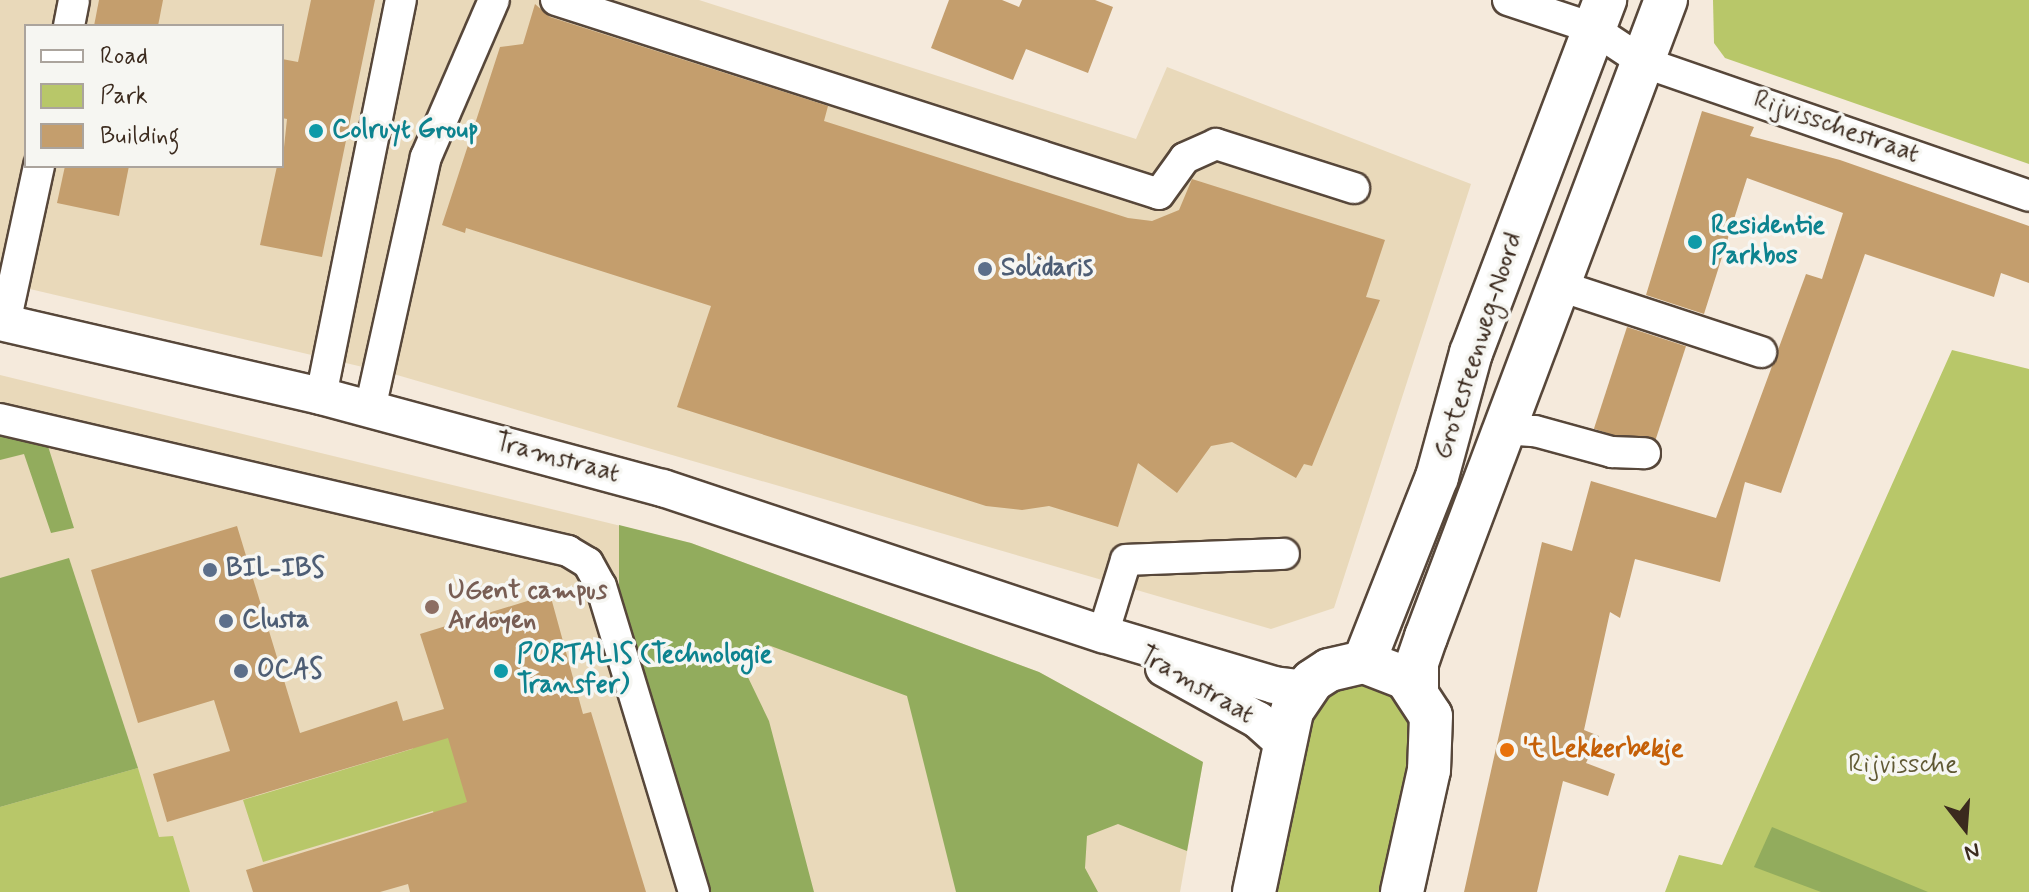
<!DOCTYPE html>
<style>
body{margin:0}
#map{position:relative;width:2029px;height:892px;overflow:hidden;background:#f5eadc;font-family:Mynerve,sans-serif}
div>[style]{position:absolute}
.built>*{inset:0;background:#e9d9ba}
.green>*{inset:0;background:#b8c769}
.forest>*{inset:0;background:#92ac5d}
.building>*{inset:0;background:#c49e6d;transform-origin:0 0}
.roads{filter:drop-shadow(2px 0 #57473a) drop-shadow(-2px 0 #57473a) drop-shadow(0 2px #57473a) drop-shadow(0 -2px #57473a)}
.minor>*{height:30px;margin:-15px;padding:0 15px;transform-origin:15px;border-radius:15px;background:#fff}
.major>*{height:36px;margin:-18px;padding:0 18px;transform-origin:18px;border-radius:18px;background:#fff}
.highway>*{height:42px;margin:-21px;padding:0 21px;transform-origin:21px;border-radius:21px;background:#fff}
.dots>*{width:22px;height:22px;translate:-50% -50%;box-sizing:border-box;border:4px solid #f6f6f2;border-radius:50%}
span{translate:-50% -50%;white-space:nowrap;text-align:center;line-height:1.15;-webkit-text-stroke:7px #f6f6f2;paint-order:stroke}
.street-label{font-size:26px;color:#3b2a1e}
.culture-label{font-size:26px;color:#0d838f;font-weight:700}
.left{translate:0 -50%;text-align:left}
.service-label{font-size:26px;color:#4e5e75;font-weight:700}
.education-label{font-size:26px;color:#785e54;font-weight:700}
.food-label{font-size:26px;color:#c56008;font-weight:700}
.park-label{font-size:26px;color:#605934}
.legend{position:absolute;left:24px;top:24px;width:260px;height:144px;box-sizing:border-box;background:#f6f6f2;border:2px solid #aba49d;margin:0;padding:10px 14px;list-style:none;font-size:24px;color:#3b2a1e}
.legend li{display:flex;align-items:center;gap:16px;height:40px}
.legend b{width:40px;border:2px solid #aba49d}
.north{position:absolute;left:1925px;top:788px;width:80px;height:80px;-webkit-text-stroke:6px #f6f6f2;paint-order:stroke;rotate:163deg;font-size:22px;font-weight:700;line-height:32px;text-align:center;color:#3b2a1e}
.north::after{content:'';display:block;margin:auto;width:28px;height:36px;background:#3b2a1e;clip-path:polygon(50% 0,100% 100%,50% 72%,0 100%)}
</style>
<div id="map">
<div class="built">
<div style="clip-path:polygon(evenodd,0 0,699px 0,1136px 139px,1167px 67px,1471px 184px,1334px 608px,1271px 629px,397px 375px,0 282px,0 0,26px 26px,282px 26px,282px 166px,26px 166px,26px 26px)"></div>
<div style="clip-path:polygon(0 375px,691px 543px,1039px 672px,1203px 762px,1180px 892px,0 892px)"></div>
</div>
<div class="green">
<div style="clip-path:polygon(1713px 0,2029px 0,2029px 164px,1725px 58px,1714px 43px)"></div>
<div style="clip-path:polygon(1952px 350px,2029px 369px,2029px 892px,1665px 892px,1679px 855px,1722px 865px)"></div>
<div style="clip-path:polygon(1372px 682px,1398px 694px,1416px 732px,1385px 892px,1272px 892px,1311px 714px,1335px 688px)"></div>
<div style="clip-path:polygon(447px 721px,477px 837px,445px 847px,433px 811px,263px 862px,243px 800px,412px 749px)"></div>
<div style="clip-path:polygon(138px 768px,159px 837px,173px 836px,190px 892px,0 892px,0 807px)"></div>
</div>
<div class="forest">
<div style="clip-path:polygon(0 434px,47px 443px,74px 528px,51px 533px,24px 454px,0 460px)"></div>
<div style="clip-path:polygon(619px 525px,691px 543px,1039px 672px,1203px 762px,1187px 851px,1118px 824px,1087px 836px,1085px 868px,1098px 892px,956px 892px,907px 696px,768px 645px,743px 667px,769px 721px,814px 892px,711px 892px,619px 587px)"></div>
<div style="clip-path:polygon(69px 558px,138px 768px,0 807px,0 578px)"></div>
<div style="clip-path:polygon(1772px 827px,1928px 892px,1821px 892px,1754px 867px)"></div>
</div>
<div class="building">
<div style="clip-path:polygon(99px 0,163px 0,158px 26px,94px 26px)"></div>
<div style="clip-path:polygon(311px 0,375px 0,322px 257px,260px 245px,277px 166px,282px 166px,287px 119px,282px 118px,282px 59px,298px 62px)"></div>
<div style="clip-path:polygon(949px 0,1002px 0,1019px 7px,1022px 0,1095px 0,1113px 7px,1088px 73px,1026px 49px,1013px 80px,931px 48px)"></div>
<div style="clip-path:polygon(535px 4px,550px 17px,828px 106px,824px 121px,1128px 218px,1152px 221px,1179px 210px,1192px 179px,1385px 240px,1366px 297px,1380px 300px,1312px 466px,1304px 464px,1296px 478px,1232px 442px,1211px 446px,1177px 493px,1138px 463px,1118px 527px,1049px 506px,1022px 510px,986px 506px,677px 407px,711px 306px,466px 228px,465px 233px,442px 225px,500px 47px,523px 44px)"></div>
<div style="clip-path:polygon(1702px 111px,1754px 127px,1750px 136px,1840px 160px,2029px 226px,2029px 283px,2001px 273px,1994px 297px,1865px 254px,1781px 493px,1745px 482px,1720px 582px,1635px 559px,1620px 618px,1610px 612px,1584px 730px,1599px 736px,1586px 763px,1615px 774px,1608px 796px,1563px 781px,1537px 892px,1464px 892px,1542px 542px,1572px 551px,1591px 481px,1716px 518px,1806px 274px,1822px 279px,1843px 213px,1747px 178px,1704px 314px,1646px 295px)"></div>
<div style="clip-path:polygon(65px 166px,129px 166px,119px 216px,57px 203px)"></div>
<div style="left:1627px;top:327px;width:62px;height:107px;rotate:18deg"></div>
<div style="clip-path:polygon(237px 526px,300px 733px,397px 701px,403px 721px,444px 709px,420px 634px,550px 594px,583px 714px,591px 712px,646px 892px,410px 892px,408px 884px,380px 892px,253px 892px,246px 870px,467px 802px,448px 738px,167px 822px,153px 774px,230px 751px,214px 700px,138px 723px,91px 570px)"></div>
</div>
<div class="roads">
<div class="minor">
<div style="left:556px;top:0;width:633px;rotate:17.83deg"></div>
<div style="left:1159px;top:194px;width:44px;rotate:-54.2deg"></div>
<div style="left:1185px;top:158px;width:34px;rotate:-24deg"></div>
<div style="left:1216px;top:144px;width:145px;rotate:17.7deg"></div>
<div style="left:1508px;top:0;width:89px;rotate:18.4deg"></div>
<div style="left:1592px;top:28px;width:61px;rotate:33.7deg"></div>
<div style="left:1643px;top:62px;width:409px;rotate:19.1deg"></div>
<div style="left:69px;top:26px;width:26px;rotate:-79deg"></div>
<div style="left:1557px;top:285px;width:215px;rotate:18.2deg"></div>
<div style="left:5px;top:323px;width:161px;rotate:-77.8deg"></div>
<div style="left:321px;top:396px;width:404px;rotate:-78.6deg"></div>
<div style="left:370px;top:409px;width:258px;rotate:-77.5deg"></div>
<div style="left:426px;top:157px;width:171px;rotate:-66.6deg"></div>
<div style="left:0;top:419px;width:583px;rotate:13.08deg"></div>
<div style="left:568px;top:551px;width:23px;rotate:31deg"></div>
<div style="left:588px;top:563px;width:26px;rotate:61deg"></div>
<div style="left:601px;top:586px;width:320px;rotate:73.1deg"></div>
<div style="left:1504px;top:429px;width:31px;rotate:4deg"></div>
<div style="left:1535px;top:431px;width:80px;rotate:15.3deg"></div>
<div style="left:1612px;top:452px;width:33px;rotate:2deg"></div>
<div style="left:1103px;top:634px;width:77px;rotate:-72.7deg"></div>
<div style="left:1126px;top:560px;width:158px;rotate:-2.2deg"></div>
</div>
<div class="major">
<div style="left:0;top:322px;width:329px;rotate:13deg"></div>
<div style="left:321px;top:396px;width:354px;rotate:15.1deg"></div>
<div style="left:663px;top:488px;width:464px;rotate:18.4deg"></div>
<div style="left:1103px;top:634px;width:178px;rotate:16.6deg"></div>
<div style="left:1274px;top:685px;width:31px;rotate:7deg"></div>
<div style="left:1164px;top:668px;width:107px;rotate:29deg"></div>
<div style="left:1258px;top:720px;width:36px;rotate:42deg"></div>
</div>
<div class="highway">
<div style="left:1364px;top:662px;width:199px;rotate:-68.5deg"></div>
<div style="left:1437px;top:477px;width:129px;rotate:-74.7deg"></div>
<div style="left:1471px;top:353px;width:378px;rotate:-69.2deg"></div>
<div style="left:1417px;top:688px;width:25px;rotate:-90deg"></div>
<div style="left:1417px;top:663px;width:28px;rotate:-71deg"></div>
<div style="left:1426px;top:637px;width:681px;rotate:-69.36deg"></div>
<div style="left:1254px;top:892px;width:185px;rotate:-78.1deg"></div>
<div style="left:1292px;top:711px;width:36px;rotate:-56deg"></div>
<div style="left:1312px;top:681px;width:20px;rotate:-33deg"></div>
<div style="left:1329px;top:670px;width:36px;rotate:-13deg"></div>
<div style="left:1364px;top:662px;width:45px;rotate:20.9deg"></div>
<div style="left:1406px;top:678px;width:45px;rotate:56.7deg"></div>
<div style="left:1431px;top:716px;width:54px;rotate:92.1deg"></div>
<div style="left:1429px;top:770px;width:125px;rotate:102.5deg"></div>
</div>
</div>
<div class="dots">
<div style="left:316px;top:131px;background:#0f9aa8"></div>
<div style="left:1695px;top:242px;background:#0f9aa8"></div>
<div style="left:985px;top:269px;background:#5c6f8a"></div>
<div style="left:210px;top:570px;background:#5c6f8a"></div>
<div style="left:432px;top:607px;background:#8d6e63"></div>
<div style="left:226px;top:621px;background:#5c6f8a"></div>
<div style="left:241px;top:671px;background:#5c6f8a"></div>
<div style="left:501px;top:671px;background:#0f9aa8"></div>
<div style="left:1507px;top:750px;background:#e8710a"></div>
</div>
<div class="street-label">
<span style="left:1836px;top:128px;rotate:19deg">Rijvisschestraat</span>
<span style="left:1479px;top:346px;rotate:-72deg">Grotesteenweg-Noord</span>
<span style="left:557px;top:459px;rotate:15deg">Tramstraat</span>
<span style="left:1196px;top:686px;rotate:30deg">Tramstraat</span>
</div>
<div class="culture-label">
<span class="left" style="left:332px;top:131px">Colruyt Group</span>
<span class="left" style="left:1711px;top:242px">Residentie<br>Parkbos</span>
<span class="left" style="left:517px;top:671px">PORTALIS (Technologie<br>Transfer)</span>
</div>
<div class="service-label">
<span class="left" style="left:1001px;top:269px">Solidaris</span>
<span class="left" style="left:226px;top:570px">BIL-IBS</span>
<span class="left" style="left:242px;top:621px">Clusta</span>
<span class="left" style="left:257px;top:671px">OCAS</span>
</div>
<div class="education-label">
<span class="left" style="left:448px;top:607px">UGent campus<br>Ardoyen</span>
</div>
<div class="food-label">
<span class="left" style="left:1523px;top:750px">'t Lekkerbekje</span>
</div>
<div class="park-label">
<span style="left:1903px;top:766px">Rijvissche</span>
</div>
<ul class="legend">
<li><b style="height:10px;background:#fff"></b>Road</li>
<li><b style="height:22px;background:#b8c769"></b>Park</li>
<li><b style="height:22px;background:#c49e6d"></b>Building</li>
</ul>
<div class="north">N</div>
</div>
